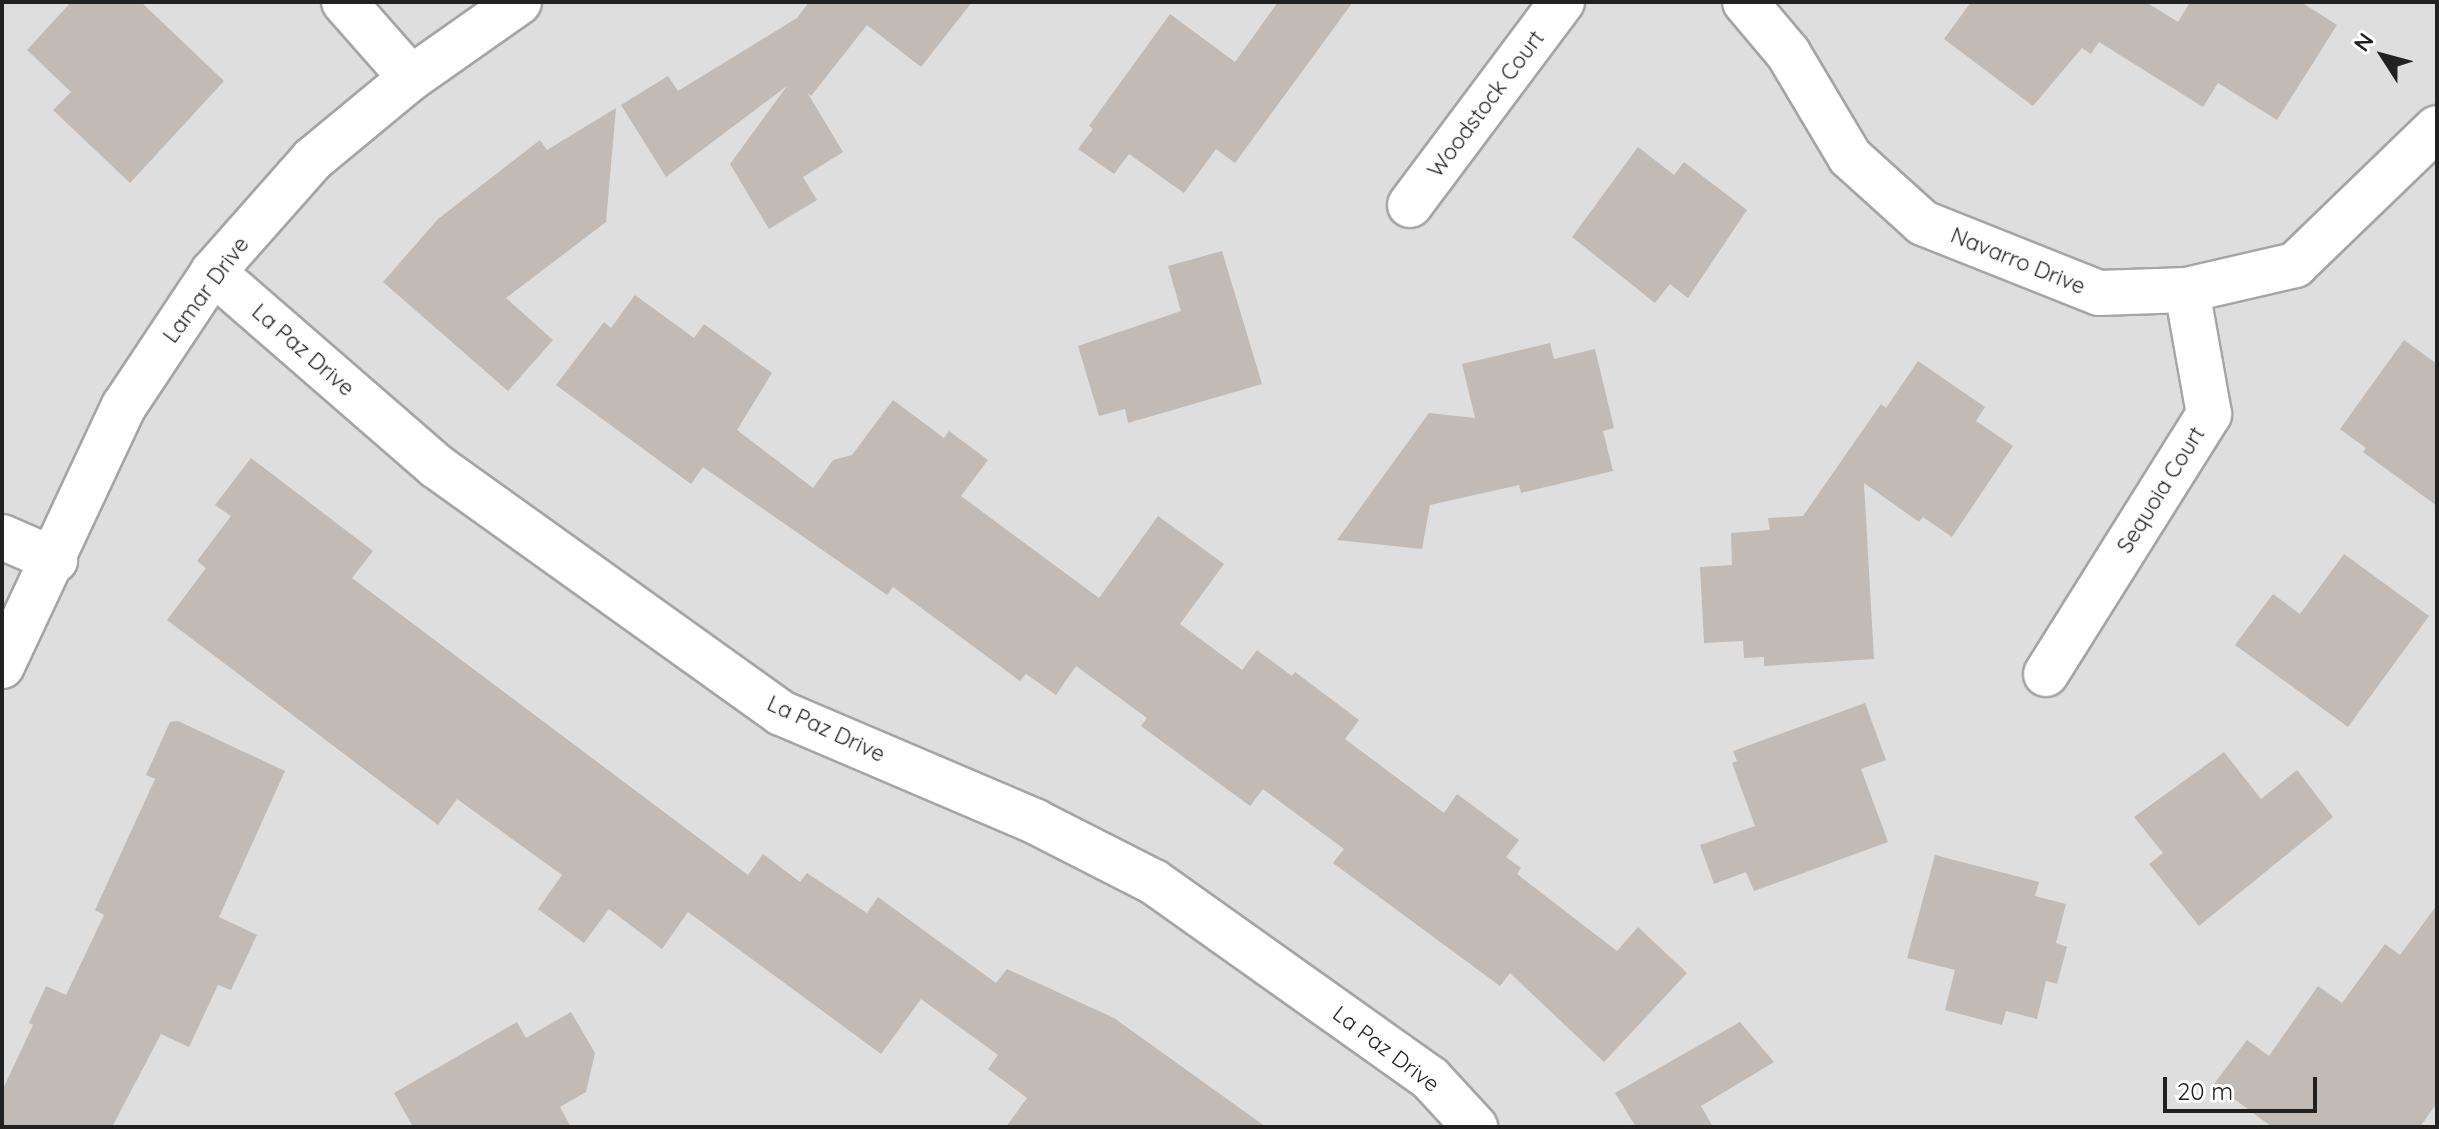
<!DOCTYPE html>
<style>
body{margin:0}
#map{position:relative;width:2439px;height:1129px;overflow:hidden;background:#f1eee8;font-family:Quicksand,sans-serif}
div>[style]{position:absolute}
.residential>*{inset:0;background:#dfdede;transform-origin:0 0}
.building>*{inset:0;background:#c2bab4}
.roads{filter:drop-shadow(2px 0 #a5a5a5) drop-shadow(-2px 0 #a5a5a5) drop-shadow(0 2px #a5a5a5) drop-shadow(0 -2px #a5a5a5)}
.minor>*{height:44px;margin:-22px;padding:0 22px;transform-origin:22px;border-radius:22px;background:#fff}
span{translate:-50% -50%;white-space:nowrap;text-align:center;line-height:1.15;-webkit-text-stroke:7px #fff;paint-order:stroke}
.street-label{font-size:22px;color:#212121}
.frame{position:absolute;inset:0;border:4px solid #212121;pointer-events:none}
.north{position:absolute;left:2343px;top:16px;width:80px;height:80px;-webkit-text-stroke:6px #fff;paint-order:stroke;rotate:306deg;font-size:22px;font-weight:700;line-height:32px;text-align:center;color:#212121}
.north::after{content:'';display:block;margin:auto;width:28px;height:36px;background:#212121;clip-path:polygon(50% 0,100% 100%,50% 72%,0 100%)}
.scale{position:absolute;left:2163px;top:1077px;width:154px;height:36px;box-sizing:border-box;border:4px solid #212121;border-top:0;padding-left:10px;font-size:24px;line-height:28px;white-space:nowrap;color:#212121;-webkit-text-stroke:6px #fff;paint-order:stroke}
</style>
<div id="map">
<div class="residential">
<div style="left:2px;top:2px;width:2435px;height:1125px"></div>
</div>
<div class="building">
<div style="clip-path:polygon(71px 2px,141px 2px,224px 81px,130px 183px,53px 110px,71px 92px,27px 50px)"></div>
<div style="clip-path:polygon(809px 2px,972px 2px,921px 67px,867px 25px,811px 96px,807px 92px,843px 152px,803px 177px,817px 200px,769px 229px,730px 164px,787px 86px,666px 177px,621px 105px,668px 76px,678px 91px,797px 18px)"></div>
<div style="clip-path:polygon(1278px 2px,1353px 2px,1235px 163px,1216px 149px,1184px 193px,1129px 154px,1114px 174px,1078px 149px,1093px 129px,1089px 126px,1170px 14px,1235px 62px)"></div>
<div style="clip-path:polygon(1971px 2px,2146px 2px,2178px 22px,2190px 2px,2301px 2px,2337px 25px,2277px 120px,2218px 83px,2203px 107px,2099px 42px,2091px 54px,2082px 48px,2033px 106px,1944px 39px)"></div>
<div style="clip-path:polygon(616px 108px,606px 222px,506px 298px,553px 340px,508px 391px,383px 282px,438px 219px,540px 140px,547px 150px)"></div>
<div style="clip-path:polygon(1638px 147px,1674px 175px,1684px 162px,1747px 210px,1688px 298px,1670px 284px,1655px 303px,1572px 237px)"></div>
<div style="clip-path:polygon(1222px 251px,1262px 384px,1128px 423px,1125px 409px,1099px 416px,1078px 346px,1181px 311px,1168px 266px)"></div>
<div style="clip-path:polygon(635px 295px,694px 338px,704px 324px,772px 373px,737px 430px,813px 488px,833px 460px,852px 455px,893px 400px,944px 438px,949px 431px,988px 460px,961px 496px,1099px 598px,1158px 516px,1224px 564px,1180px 624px,1242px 670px,1257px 650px,1292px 676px,1295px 672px,1359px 720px,1345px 739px,1444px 813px,1457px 794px,1519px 840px,1506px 857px,1521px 868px,1517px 874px,1617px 951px,1638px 927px,1687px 973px,1604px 1062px,1510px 973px,1500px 986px,1333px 863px,1344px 849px,1263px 789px,1250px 806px,1141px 726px,1147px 718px,1076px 666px,1056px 695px,1026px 674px,1020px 681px,893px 587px,887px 595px,703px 467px,691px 484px,556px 385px,604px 322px,611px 328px)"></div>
<div style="clip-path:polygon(2404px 340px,2437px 364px,2437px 506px,2363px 452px,2366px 448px,2340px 429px)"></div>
<div style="clip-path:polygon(1550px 343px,1554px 359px,1595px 349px,1614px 428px,1603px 431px,1613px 471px,1521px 493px,1519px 485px,1430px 505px,1422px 549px,1337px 540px,1429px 413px,1475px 418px,1462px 364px)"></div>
<div style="clip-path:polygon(1918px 361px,1985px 407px,1976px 421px,2013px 446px,1952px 537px,1923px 517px,1919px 522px,1864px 483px,1874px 659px,1764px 666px,1764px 657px,1744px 658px,1743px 641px,1704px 643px,1700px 567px,1732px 565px,1731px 533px,1770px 530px,1768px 518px,1803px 516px,1881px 404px,1886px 408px)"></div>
<div style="clip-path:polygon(251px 458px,373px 551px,352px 578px,748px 875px,763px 854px,800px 882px,807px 873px,867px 913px,878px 897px,996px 983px,1007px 969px,1114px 1018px,1266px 1127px,1006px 1127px,1027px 1098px,988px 1069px,998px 1055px,921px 999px,881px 1054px,688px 912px,662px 949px,609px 909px,584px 943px,538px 909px,562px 875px,457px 799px,438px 825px,167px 620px,206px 568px,197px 561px,231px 516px,215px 505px)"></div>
<div style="clip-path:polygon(2344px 554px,2429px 616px,2348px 727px,2235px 645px,2273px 594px,2300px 614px)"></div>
<div style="clip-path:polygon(1865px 703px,1886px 760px,1861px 769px,1888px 842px,1754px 891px,1746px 872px,1714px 884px,1700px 845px,1755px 826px,1732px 763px,1737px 761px,1733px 751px)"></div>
<div style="clip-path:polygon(178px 721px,285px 771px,219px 917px,257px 935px,231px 990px,218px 985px,189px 1047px,161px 1034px,112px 1127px,2px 1127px,2px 1091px,33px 1025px,29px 1023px,46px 986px,66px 995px,104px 915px,95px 910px,155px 779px,146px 775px,170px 722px)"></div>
<div style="clip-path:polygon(2224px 752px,2261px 799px,2297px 770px,2333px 817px,2199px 926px,2149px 864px,2163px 853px,2134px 817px)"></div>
<div style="clip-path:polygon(1935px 855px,2039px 882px,2035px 896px,2066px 904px,2056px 943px,2067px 947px,2057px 984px,2046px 981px,2037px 1019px,2006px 1011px,2002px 1025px,1945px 1010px,1955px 970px,1907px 958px)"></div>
<div style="clip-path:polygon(2437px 905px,2437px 1103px,2420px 1127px,2272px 1127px,2214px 1084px,2247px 1040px,2269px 1056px,2318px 986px,2342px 1003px,2385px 944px,2400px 955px)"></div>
<div style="clip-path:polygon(571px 1012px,595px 1053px,586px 1092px,560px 1107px,571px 1127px,413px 1127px,394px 1093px,517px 1022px,526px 1038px)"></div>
<div style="clip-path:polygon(1740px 1022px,1774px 1062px,1701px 1106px,1713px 1127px,1636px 1127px,1615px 1093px)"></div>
</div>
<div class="roads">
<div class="minor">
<div style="left:344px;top:2px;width:101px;rotate:48.6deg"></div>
<div style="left:1745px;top:2px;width:67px;rotate:49.9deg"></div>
<div style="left:1788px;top:53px;width:121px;rotate:59.2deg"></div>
<div style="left:1850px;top:157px;width:98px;rotate:42.1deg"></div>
<div style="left:1923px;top:223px;width:189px;rotate:21.7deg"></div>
<div style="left:2099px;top:293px;width:88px;rotate:-2deg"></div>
<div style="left:2187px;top:290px;width:111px;rotate:-13deg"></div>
<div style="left:2295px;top:265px;width:197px;rotate:-44deg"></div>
<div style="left:1410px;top:205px;width:254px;rotate:-53.2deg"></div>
<div style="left:213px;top:272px;width:296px;rotate:41deg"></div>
<div style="left:436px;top:466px;width:424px;rotate:35.6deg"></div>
<div style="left:781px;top:713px;width:277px;rotate:23.1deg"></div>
<div style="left:1036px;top:822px;width:132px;rotate:27deg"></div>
<div style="left:1154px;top:882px;width:339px;rotate:35.4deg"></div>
<div style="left:1430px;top:1078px;width:67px;rotate:47.4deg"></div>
<div style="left:2px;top:537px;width:58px;rotate:23.5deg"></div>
<div style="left:2px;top:666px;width:287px;rotate:-64.9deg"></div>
<div style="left:124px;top:406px;width:161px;rotate:-56.4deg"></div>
<div style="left:213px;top:272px;width:151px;rotate:-48.5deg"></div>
<div style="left:313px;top:159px;width:127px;rotate:-39.6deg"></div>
<div style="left:411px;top:78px;width:132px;rotate:-35.1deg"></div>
<div style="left:2046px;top:674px;width:307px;rotate:-57.9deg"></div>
<div style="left:2209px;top:414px;width:126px;rotate:-100.1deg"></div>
</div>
</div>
<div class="street-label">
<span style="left:1486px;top:104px;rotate:-53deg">Woodstock Court</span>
<span style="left:2018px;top:261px;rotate:22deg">Navarro Drive</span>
<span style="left:206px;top:290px;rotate:-53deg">Lamar Drive</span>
<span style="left:303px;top:350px;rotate:41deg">La Paz Drive</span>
<span style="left:2161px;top:490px;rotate:-58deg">Sequoia Court</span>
<span style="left:826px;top:729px;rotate:25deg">La Paz Drive</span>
<span style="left:1386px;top:1049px;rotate:37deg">La Paz Drive</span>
</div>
<div class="frame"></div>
<div class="north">N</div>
<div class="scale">20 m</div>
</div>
